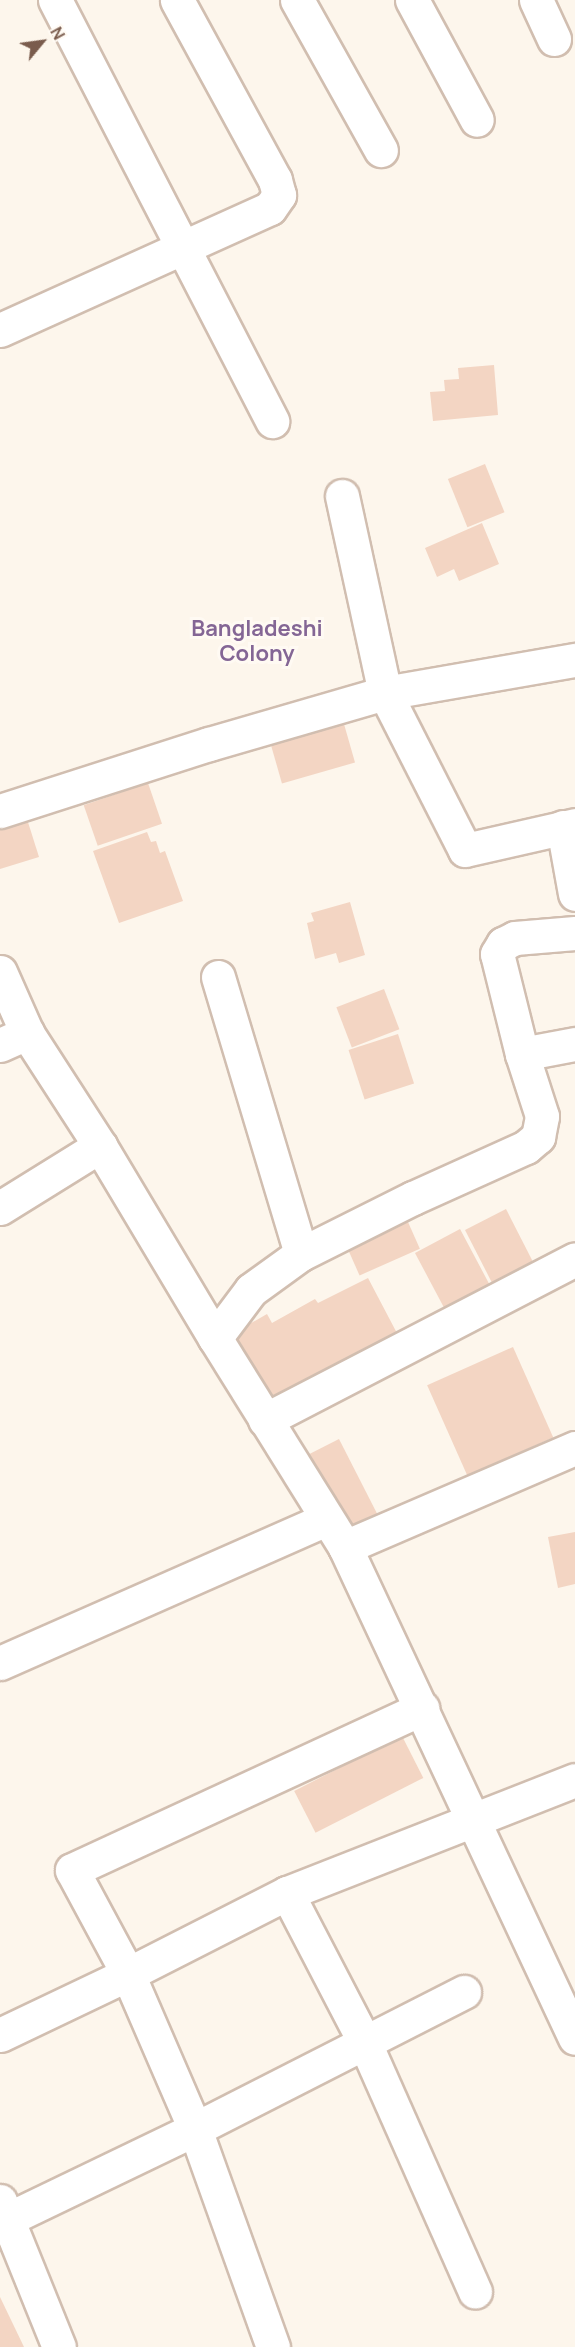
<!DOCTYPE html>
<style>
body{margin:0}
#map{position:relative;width:575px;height:2347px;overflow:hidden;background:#fdf6ec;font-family:Manrope,sans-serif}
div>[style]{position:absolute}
.building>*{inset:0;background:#f3d5c3;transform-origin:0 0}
.roads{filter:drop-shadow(2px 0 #d1beb0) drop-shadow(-2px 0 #d1beb0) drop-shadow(0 2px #d1beb0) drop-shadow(0 -2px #d1beb0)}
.minor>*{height:33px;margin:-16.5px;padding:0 16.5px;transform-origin:16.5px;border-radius:16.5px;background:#fff}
span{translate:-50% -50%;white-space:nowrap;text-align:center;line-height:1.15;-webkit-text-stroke:6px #fffaf3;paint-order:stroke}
.neighbourhood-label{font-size:22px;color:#846695;font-weight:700}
.north{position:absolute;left:12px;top:12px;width:60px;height:60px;-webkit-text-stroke:4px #fffaf3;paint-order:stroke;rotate:61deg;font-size:16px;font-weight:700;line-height:24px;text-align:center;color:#7a5c4d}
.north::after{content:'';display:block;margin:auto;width:21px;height:27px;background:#7a5c4d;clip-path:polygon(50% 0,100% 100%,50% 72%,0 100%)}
</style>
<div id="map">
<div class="building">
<div style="clip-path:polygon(494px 365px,498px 415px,433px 421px,430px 392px,445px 391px,444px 380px,459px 379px,458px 368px)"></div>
<div style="left:485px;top:464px;width:52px;height:40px;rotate:68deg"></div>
<div style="clip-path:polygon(482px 523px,499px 564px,459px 581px,454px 569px,437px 577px,425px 548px)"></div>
<div style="left:344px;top:724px;width:40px;height:76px;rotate:74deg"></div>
<div style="left:148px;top:783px;width:43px;height:68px;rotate:71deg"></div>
<div style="clip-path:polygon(27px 819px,39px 857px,0 869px,0 828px)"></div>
<div style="clip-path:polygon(147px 832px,151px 842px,156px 841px,160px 853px,165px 851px,183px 901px,119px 923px,93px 851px)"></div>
<div style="clip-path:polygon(350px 902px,365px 955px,339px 963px,336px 953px,315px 959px,307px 923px,314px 921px,311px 913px)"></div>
<div style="left:384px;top:989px;width:43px;height:51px;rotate:69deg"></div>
<div style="left:398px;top:1034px;width:52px;height:52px;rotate:72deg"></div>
<div style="left:506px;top:1209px;width:68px;height:46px;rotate:63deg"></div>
<div style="left:404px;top:1213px;width:39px;height:66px;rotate:66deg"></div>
<div style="left:460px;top:1229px;width:71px;height:51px;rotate:62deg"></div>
<div style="clip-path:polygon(368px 1278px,399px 1337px,271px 1404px,232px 1334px,267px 1314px,272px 1323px,315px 1299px,318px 1303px)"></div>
<div style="left:513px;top:1347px;width:99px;height:94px;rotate:66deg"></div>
<div style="left:339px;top:1439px;width:91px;height:42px;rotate:63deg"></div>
<div style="clip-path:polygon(575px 1532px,575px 1584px,558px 1588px,548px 1537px)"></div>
<div style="left:402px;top:1736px;width:47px;height:121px;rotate:63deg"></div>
<div style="clip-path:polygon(0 2297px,24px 2347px,0 2347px)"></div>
</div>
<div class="roads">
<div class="minor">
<div style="left:55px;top:0;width:474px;rotate:62.7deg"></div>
<div style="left:297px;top:0;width:172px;rotate:60.8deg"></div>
<div style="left:412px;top:0;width:136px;rotate:61.6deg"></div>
<div style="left:536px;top:0;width:43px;rotate:65.2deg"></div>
<div style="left:0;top:330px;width:296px;rotate:-24.3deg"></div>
<div style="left:270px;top:208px;width:16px;rotate:-55deg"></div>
<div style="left:279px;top:195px;width:16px;rotate:-105deg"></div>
<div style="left:275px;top:180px;width:205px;rotate:-118.6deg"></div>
<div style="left:342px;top:496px;width:202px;rotate:77.7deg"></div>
<div style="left:385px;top:693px;width:176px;rotate:63deg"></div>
<div style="left:465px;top:850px;width:113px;rotate:-12.8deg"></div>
<div style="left:0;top:811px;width:219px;rotate:-17.8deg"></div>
<div style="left:209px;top:744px;width:183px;rotate:-16.2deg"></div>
<div style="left:385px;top:693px;width:193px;rotate:-9.9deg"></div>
<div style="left:563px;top:827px;width:68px;rotate:79.8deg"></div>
<div style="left:0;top:972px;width:67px;rotate:66.1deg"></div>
<div style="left:27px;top:1033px;width:135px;rotate:57.1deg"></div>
<div style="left:100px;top:1146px;width:224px;rotate:59.1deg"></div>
<div style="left:215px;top:1338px;width:246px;rotate:58.1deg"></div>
<div style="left:345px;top:1547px;width:542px;rotate:64.9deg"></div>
<div style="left:218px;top:977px;width:289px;rotate:73.3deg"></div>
<div style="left:0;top:1045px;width:30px;rotate:-24deg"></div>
<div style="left:522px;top:1054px;width:54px;rotate:-10.7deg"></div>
<div style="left:0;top:1208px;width:118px;rotate:-31.8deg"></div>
<div style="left:215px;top:1338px;width:60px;rotate:-53.1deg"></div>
<div style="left:251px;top:1290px;width:62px;rotate:-35.8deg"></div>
<div style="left:301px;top:1254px;width:125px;rotate:-26.6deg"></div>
<div style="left:413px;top:1198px;width:124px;rotate:-24.3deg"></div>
<div style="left:526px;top:1147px;width:16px;rotate:-40deg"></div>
<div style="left:538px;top:1137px;width:21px;rotate:-79deg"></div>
<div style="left:542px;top:1116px;width:65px;rotate:-107.9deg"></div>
<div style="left:522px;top:1054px;width:103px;rotate:-104deg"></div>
<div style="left:497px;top:954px;width:12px;rotate:-59deg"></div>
<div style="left:503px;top:944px;width:13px;rotate:-27deg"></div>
<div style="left:515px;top:938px;width:60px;rotate:-4.8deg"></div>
<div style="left:265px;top:1420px;width:349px;rotate:-27.4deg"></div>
<div style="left:345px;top:1547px;width:250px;rotate:-23.3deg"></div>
<div style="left:0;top:1663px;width:357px;rotate:-23.8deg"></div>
<div style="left:287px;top:1893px;width:167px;rotate:62.5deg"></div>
<div style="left:364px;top:2041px;width:274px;rotate:66.1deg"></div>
<div style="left:0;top:2035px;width:142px;rotate:-25.5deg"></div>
<div style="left:128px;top:1974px;width:118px;rotate:-118.3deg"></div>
<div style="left:72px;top:1870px;width:386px;rotate:-24.8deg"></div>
<div style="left:0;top:2201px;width:157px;rotate:68deg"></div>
<div style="left:8px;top:2219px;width:208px;rotate:-25.7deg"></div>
<div style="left:195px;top:2129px;width:302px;rotate:-27deg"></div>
<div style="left:273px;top:2347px;width:232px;rotate:-109.7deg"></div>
<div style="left:195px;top:2129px;width:169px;rotate:-113.4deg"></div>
<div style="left:128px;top:1974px;width:178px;rotate:-27deg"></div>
<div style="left:287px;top:1893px;width:309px;rotate:-21.4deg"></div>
</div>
</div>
<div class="neighbourhood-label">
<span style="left:257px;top:641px">Bangladeshi<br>Colony</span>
</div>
<div class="north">N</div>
</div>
